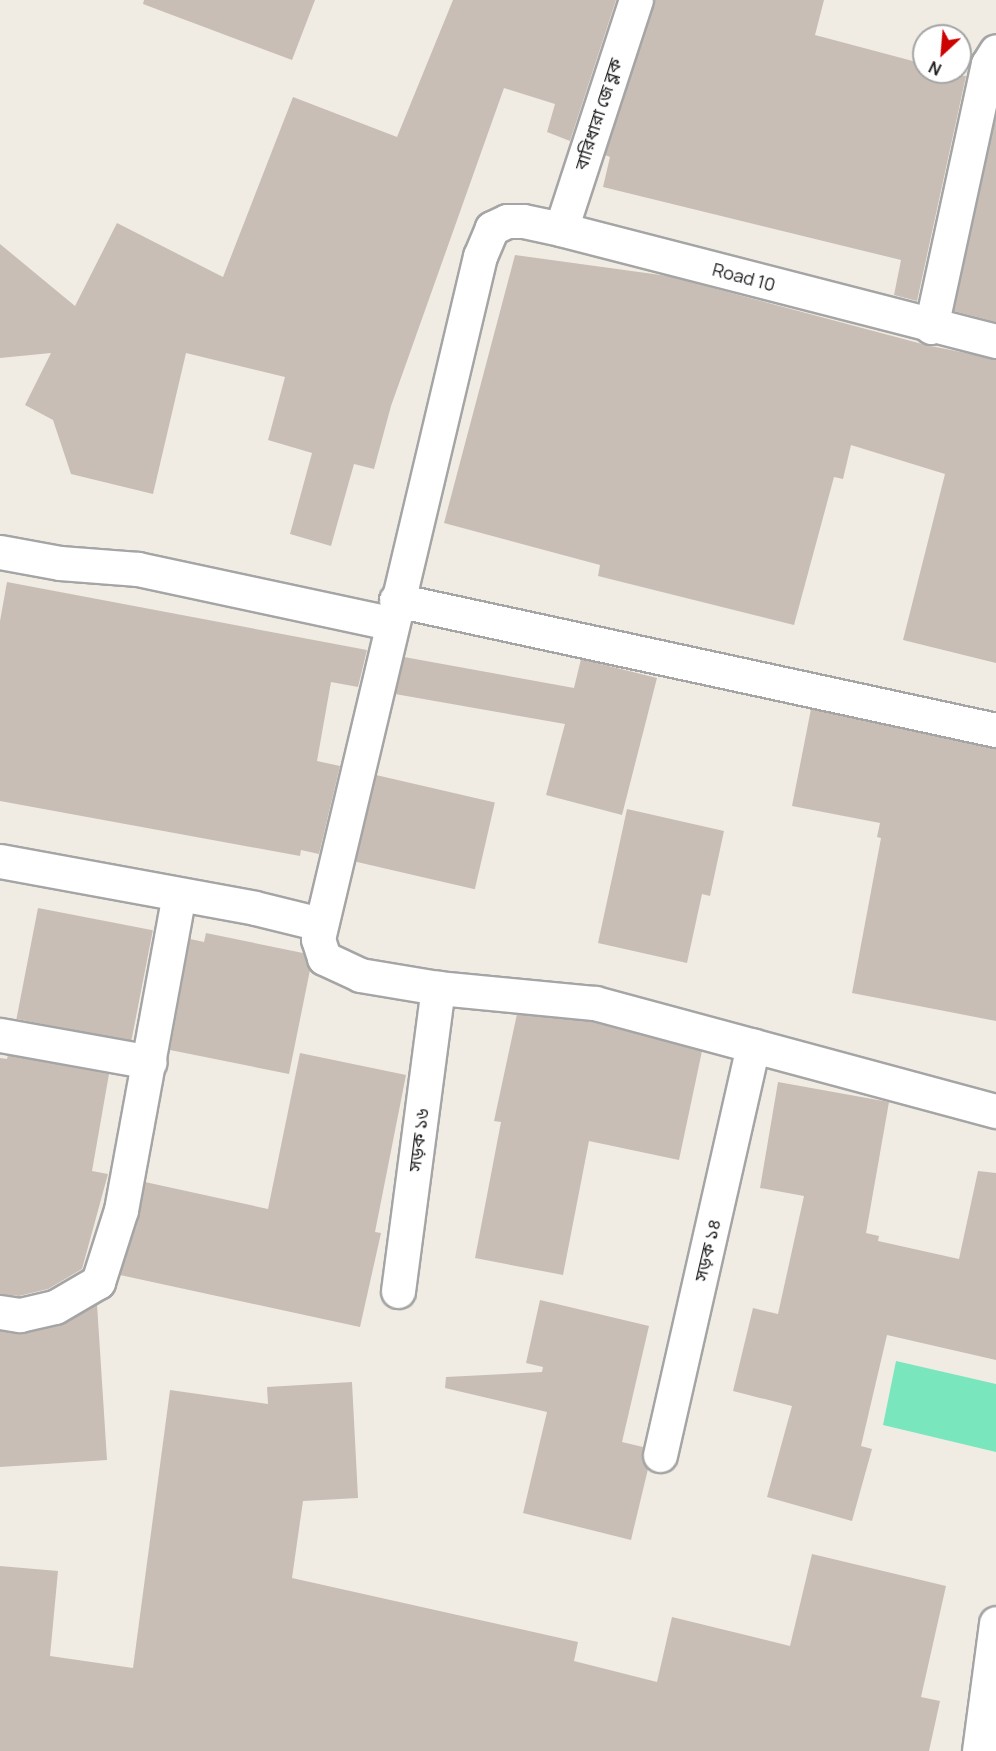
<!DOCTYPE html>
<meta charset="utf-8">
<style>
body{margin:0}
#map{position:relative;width:996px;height:1751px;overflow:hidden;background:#f0ece3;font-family:Manrope,"Noto Sans Bengali",sans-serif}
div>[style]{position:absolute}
.pitch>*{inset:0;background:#79e6be}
.building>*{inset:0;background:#c8beb6;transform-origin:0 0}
.roads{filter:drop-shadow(2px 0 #a5a5a5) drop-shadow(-2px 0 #a5a5a5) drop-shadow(0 2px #a5a5a5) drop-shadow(0 -2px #a5a5a5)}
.minor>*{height:33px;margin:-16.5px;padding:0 16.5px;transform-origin:16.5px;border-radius:16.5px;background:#fff}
span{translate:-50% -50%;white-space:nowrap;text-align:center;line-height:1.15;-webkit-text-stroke:4.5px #fff;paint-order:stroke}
.street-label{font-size:18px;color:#1e1e1e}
.north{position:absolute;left:912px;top:24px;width:60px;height:60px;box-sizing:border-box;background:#fff;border:2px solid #a5a5a5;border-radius:50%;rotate:206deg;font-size:16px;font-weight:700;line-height:24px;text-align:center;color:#1e1e1e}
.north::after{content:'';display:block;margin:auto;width:21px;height:27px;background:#cc0300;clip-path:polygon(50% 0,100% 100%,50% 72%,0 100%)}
</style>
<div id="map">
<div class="pitch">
<div style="clip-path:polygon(896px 1361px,996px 1384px,996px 1452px,883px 1425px)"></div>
</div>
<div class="building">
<div style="clip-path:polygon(144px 0,315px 0,292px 60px,143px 4px)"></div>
<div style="clip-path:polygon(453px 0,616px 0,570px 141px,547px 132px,555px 104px,504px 88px,391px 406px,374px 469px,354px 464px,331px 546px,290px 534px,312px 453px,268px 440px,285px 377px,186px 353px,153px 494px,71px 474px,53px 420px,25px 405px,51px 353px,0 358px,0 244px,75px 306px,117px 223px,223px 277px,293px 97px,397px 137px)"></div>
<div style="clip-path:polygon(654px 0,824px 0,815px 35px,924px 64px,924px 72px,966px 76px,917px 301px,894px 295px,901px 260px,603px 187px,610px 157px,605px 155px)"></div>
<div style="clip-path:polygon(996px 116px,996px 322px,954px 311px)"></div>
<div style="clip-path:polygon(515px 255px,668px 276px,926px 345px,996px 359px,996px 663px,903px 640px,945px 474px,851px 445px,843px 479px,834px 477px,794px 625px,598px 576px,600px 565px,444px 523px)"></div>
<div style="clip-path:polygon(7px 582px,367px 650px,358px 687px,331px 682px,317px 761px,340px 766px,319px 854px,301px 850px,300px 856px,0 801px,0 621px)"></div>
<div style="clip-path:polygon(404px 657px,574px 688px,581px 659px,657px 678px,622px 815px,546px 795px,565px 724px,395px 694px)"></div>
<div style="clip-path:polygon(811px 709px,996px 748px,996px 1021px,852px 993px,881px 838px,877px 837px,880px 823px,792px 806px)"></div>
<div style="left:376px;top:775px;width:122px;height:89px;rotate:13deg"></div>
<div style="clip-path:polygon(627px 809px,724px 831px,710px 896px,702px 894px,687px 963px,598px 943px)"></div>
<div style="left:38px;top:908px;width:117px;height:113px;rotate:11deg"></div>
<div style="clip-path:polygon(206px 933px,303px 953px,310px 970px,289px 1074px,170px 1050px,190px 939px,204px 942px)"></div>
<div style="clip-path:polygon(517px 1014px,588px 1021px,702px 1051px,679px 1160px,589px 1141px,563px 1275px,475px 1258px,501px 1122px,494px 1121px)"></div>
<div style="clip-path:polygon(300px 1053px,406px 1075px,375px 1232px,381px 1233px,360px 1327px,120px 1275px,145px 1182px,268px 1209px)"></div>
<div style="clip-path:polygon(8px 1055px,109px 1074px,92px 1171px,108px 1174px,82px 1269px,48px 1289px,19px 1296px,0 1294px,0 1058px,7px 1059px)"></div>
<div style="clip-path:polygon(778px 1082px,889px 1102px,866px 1233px,879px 1236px,878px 1241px,959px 1259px,978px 1171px,996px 1173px,996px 1360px,887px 1335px,861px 1446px,872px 1449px,852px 1521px,767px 1497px,792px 1406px,733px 1391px,753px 1308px,778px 1314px,804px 1196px,760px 1188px)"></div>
<div style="clip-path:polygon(540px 1300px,649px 1326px,622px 1442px,643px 1447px,642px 1460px,648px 1469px,631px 1540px,523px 1513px,547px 1412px,445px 1388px,446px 1377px,542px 1372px,543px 1367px,526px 1363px)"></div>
<div style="clip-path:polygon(97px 1304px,107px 1460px,0 1467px,0 1331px,24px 1333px,59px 1325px)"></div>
<div style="clip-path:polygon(352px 1382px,358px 1498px,303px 1501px,292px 1578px,578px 1642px,574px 1661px,657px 1682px,672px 1617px,790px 1646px,812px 1554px,946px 1586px,921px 1697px,940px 1701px,929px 1751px,0 1751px,0 1566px,58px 1571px,50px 1656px,133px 1668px,170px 1390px,268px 1404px,267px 1387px)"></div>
</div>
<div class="roads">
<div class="minor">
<div style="left:561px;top:229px;width:241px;rotate:-71.9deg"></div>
<div style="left:931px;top:327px;width:269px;rotate:-77.8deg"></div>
<div style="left:988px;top:64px;width:15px;rotate:-58deg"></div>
<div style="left:996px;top:341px;width:449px;rotate:-165.6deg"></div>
<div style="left:561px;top:229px;width:39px;rotate:-168deg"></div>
<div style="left:523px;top:221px;width:16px;rotate:180deg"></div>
<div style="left:507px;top:221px;width:17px;rotate:155deg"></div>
<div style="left:492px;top:228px;width:30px;rotate:113deg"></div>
<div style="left:480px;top:256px;width:702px;rotate:103.34deg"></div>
<div style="left:318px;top:939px;width:20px;rotate:72deg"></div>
<div style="left:324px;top:958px;width:40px;rotate:25deg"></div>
<div style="left:360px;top:975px;width:79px;rotate:9.5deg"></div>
<div style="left:438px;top:988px;width:158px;rotate:5.5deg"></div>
<div style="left:595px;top:1003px;width:415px;rotate:15.1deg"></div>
<div style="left:0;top:552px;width:61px;rotate:10.4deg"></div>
<div style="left:60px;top:563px;width:78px;rotate:4.4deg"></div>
<div style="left:138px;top:569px;width:258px;rotate:12.1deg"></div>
<div style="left:396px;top:600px;width:614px;rotate:12.23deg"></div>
<div style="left:0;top:861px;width:259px;rotate:10.4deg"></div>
<div style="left:255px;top:908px;width:67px;rotate:13.8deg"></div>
<div style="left:0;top:1035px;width:152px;rotate:10.2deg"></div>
<div style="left:398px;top:1291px;width:306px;rotate:-82.5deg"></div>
<div style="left:0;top:1312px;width:20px;rotate:9deg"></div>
<div style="left:20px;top:1315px;width:36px;rotate:-13deg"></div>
<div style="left:55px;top:1307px;width:50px;rotate:-30.2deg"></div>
<div style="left:98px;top:1282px;width:76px;rotate:-72.3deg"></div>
<div style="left:121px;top:1210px;width:320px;rotate:-79.6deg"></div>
<div style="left:660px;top:1455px;width:420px;rotate:-77.2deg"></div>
<div style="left:979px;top:1751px;width:129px;rotate:-82.4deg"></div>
</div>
</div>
<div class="street-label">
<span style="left:598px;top:114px;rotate:-72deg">বারিধারা জে ব্লক</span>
<span style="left:744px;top:277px;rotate:15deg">Road 10</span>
<span style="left:418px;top:1140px;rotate:-83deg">সড়ক ১৬</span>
<span style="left:707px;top:1250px;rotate:-77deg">সড়ক ১৪</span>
</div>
<div class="north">N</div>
</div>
